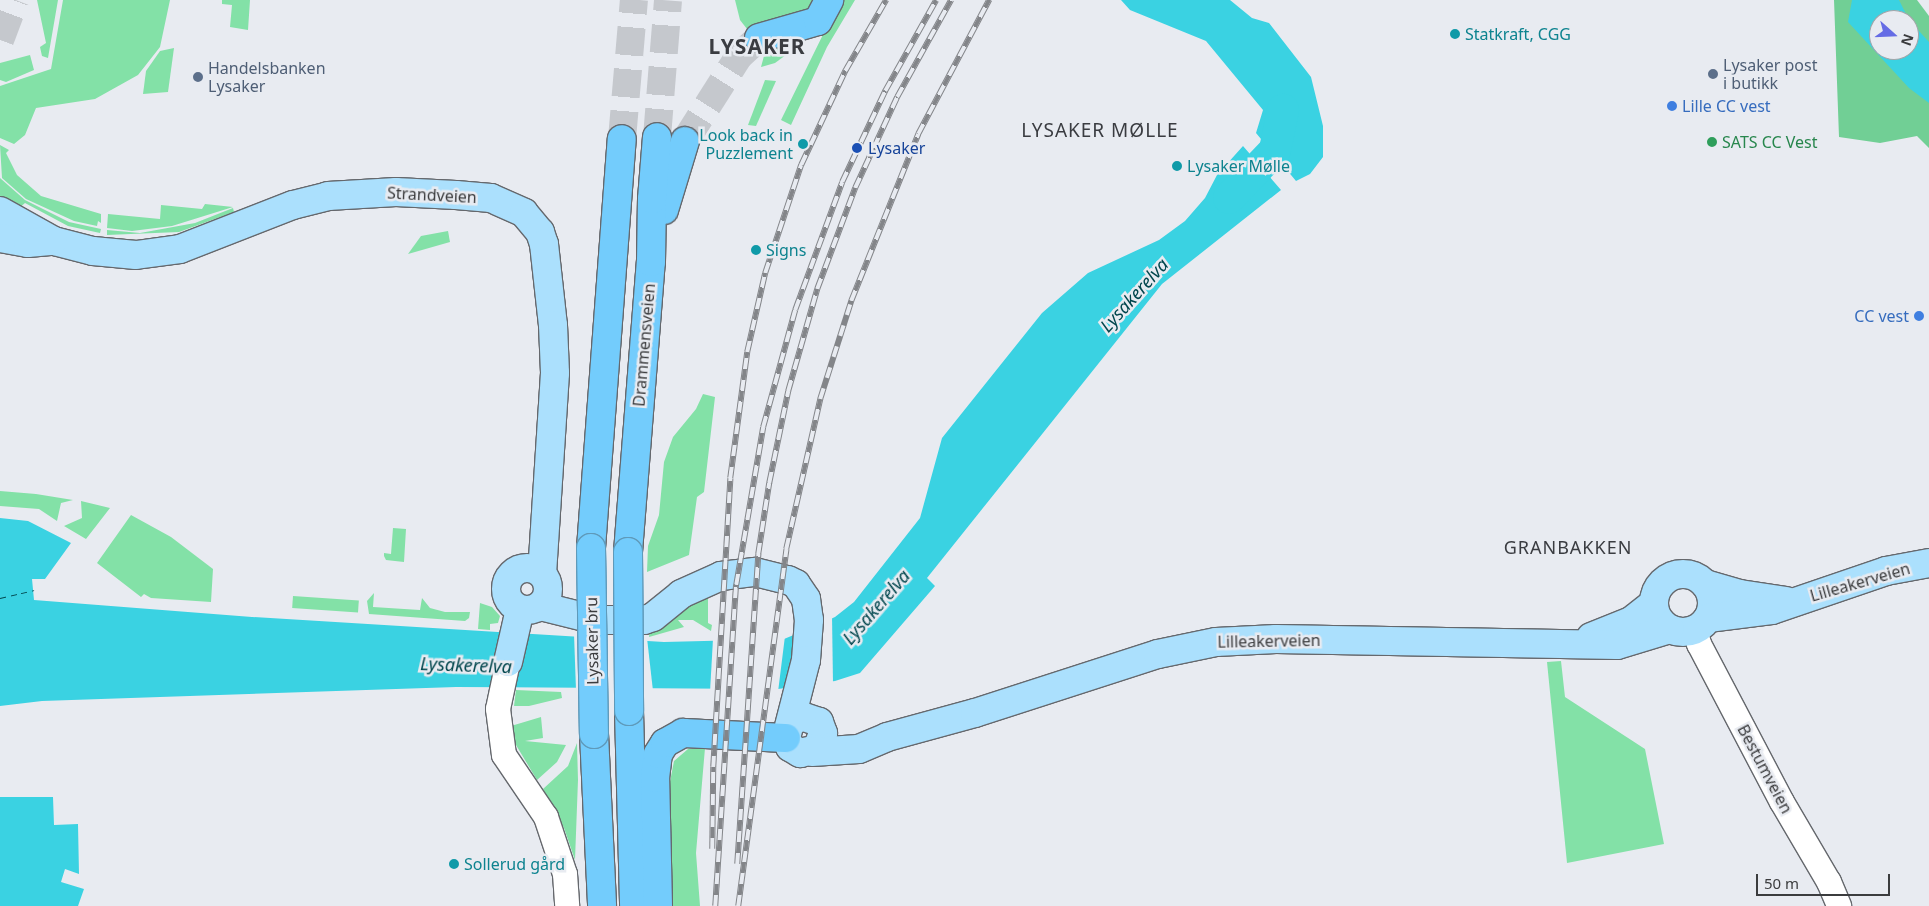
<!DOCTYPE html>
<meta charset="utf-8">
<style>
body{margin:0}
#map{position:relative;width:1929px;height:906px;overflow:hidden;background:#e8ebf1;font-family:"Noto Sans",sans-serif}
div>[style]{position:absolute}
.green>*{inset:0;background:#83e1a7;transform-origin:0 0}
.forest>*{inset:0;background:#71cf95}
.water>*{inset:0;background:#3ad2e2}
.pier>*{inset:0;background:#e8ebf1}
.river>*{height:32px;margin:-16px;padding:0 16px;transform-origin:16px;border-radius:16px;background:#3ad2e2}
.ferry>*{height:1px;margin-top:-0.5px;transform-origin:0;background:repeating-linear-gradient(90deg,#01464d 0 6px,transparent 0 11px)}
.major-tunnel>*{height:28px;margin-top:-14px;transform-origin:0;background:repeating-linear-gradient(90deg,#c5c8cd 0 28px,transparent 0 42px)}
.highway-tunnel>*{height:28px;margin-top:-14px;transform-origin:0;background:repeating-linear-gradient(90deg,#c5c8cd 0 28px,transparent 0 42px)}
.roads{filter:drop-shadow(1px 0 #65686d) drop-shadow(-1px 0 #65686d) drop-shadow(0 1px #65686d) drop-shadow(0 -1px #65686d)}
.minor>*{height:24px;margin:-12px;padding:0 12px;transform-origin:12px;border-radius:12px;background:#fff}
.major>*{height:28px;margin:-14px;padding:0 14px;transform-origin:14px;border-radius:14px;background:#abe0fd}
.major>.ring{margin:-14px;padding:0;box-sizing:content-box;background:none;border:28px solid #abe0fd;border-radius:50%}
.highway>*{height:28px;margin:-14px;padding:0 14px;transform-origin:14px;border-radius:14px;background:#73ccfc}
.rail>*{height:5.5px;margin-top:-2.75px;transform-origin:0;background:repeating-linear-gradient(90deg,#e8ebf1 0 11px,#838589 0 22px);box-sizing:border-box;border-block:1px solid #838589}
.bridges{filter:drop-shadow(1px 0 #5f9aba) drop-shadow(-1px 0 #5f9aba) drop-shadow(0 1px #5f9aba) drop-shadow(0 -1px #5f9aba)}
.highway-bridge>*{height:28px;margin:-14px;padding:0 14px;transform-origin:14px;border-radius:14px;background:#73ccfc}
.dots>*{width:14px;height:14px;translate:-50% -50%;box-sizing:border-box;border:2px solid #e8ebf1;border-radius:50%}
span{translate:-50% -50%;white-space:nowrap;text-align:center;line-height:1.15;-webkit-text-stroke:5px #e8ebf1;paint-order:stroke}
.culture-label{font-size:16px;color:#0d838f}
.left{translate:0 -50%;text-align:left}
.right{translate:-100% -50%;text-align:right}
.service-label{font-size:16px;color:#4e5e75}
.shop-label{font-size:16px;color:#366cbe}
.leisure-label{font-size:16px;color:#27864d}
.transit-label{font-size:16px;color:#164399}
.street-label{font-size:16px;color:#3b3c3e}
.water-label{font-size:18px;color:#01464d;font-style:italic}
.neighbourhood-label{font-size:18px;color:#3a3c41;letter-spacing:1px}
.quarter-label{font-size:19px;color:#3a3c41;letter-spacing:1px}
.district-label{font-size:21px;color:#3a3c41;font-weight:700;letter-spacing:1px}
.north{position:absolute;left:1869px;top:10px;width:50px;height:50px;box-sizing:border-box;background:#e8ebf1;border:1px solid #a3a5a9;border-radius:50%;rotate:110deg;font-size:14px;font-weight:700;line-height:20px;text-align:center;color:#3b3c3e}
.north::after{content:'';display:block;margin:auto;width:18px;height:22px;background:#656ce5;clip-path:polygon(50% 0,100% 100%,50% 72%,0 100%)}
.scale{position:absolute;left:1756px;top:874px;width:134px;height:22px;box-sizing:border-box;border:2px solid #3b3c3e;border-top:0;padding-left:6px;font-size:15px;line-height:18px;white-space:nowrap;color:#3b3c3e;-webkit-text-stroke:4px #e8ebf1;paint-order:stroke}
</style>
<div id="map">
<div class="green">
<div style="clip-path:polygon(37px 0,58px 0,48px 58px,42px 56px,40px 47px,46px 43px)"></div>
<div style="clip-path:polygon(63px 0,170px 0,160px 47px,138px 75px,95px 99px,36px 108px,25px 135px,14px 144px,0 138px,0 86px,51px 69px)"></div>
<div style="clip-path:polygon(222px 0,250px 0,248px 30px,230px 27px,232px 5px,222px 4px)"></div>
<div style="clip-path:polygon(735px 0,816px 0,808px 14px,747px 29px,740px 20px)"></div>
<div style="clip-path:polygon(840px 0,855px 0,827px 47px,791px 125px,781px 120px)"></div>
<div style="clip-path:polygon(798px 36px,790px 52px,775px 63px,761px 67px,767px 45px)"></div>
<div style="clip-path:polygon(174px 48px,168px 92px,143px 94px,146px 71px,160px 51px)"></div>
<div style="clip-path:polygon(30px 55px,34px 70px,6px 82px,0 80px,0 63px)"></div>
<div style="clip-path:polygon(765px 80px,776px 81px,756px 126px,748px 125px)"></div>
<div style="clip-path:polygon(0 145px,9px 150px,6px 153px,17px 175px,41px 196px,101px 214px,101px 223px,98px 221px,97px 226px,74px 221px,26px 199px,2px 178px)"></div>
<div style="clip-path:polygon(0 178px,25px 200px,69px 222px,101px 229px,100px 233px,68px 226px,25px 203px,18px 209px,0 196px)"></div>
<div style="clip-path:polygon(205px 204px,233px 207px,172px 226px,132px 231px,107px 228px,108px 214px,160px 219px,161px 205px,202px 209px)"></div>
<div style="clip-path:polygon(233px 208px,234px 212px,179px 232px,107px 235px,107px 230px,140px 233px,195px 223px)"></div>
<div style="clip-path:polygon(448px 231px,450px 242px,408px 254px,421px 236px)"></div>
<div style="clip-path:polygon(703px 394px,715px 397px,704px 492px,697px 497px,689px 555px,647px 572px,648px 546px,659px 515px,664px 462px,673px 437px,696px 409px)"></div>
<div style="clip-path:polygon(0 491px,36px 494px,73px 500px,61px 503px,57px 521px,39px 509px,0 506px)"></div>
<div style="clip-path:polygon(81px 501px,110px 508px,86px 539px,64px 526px,82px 518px)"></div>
<div style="clip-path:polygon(131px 515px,171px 537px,213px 569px,211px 602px,151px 598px,144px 594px,141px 597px,97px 563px)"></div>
<div style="clip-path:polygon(393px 528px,406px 529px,404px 562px,386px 560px,384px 556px,384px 553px,391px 554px)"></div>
<div style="clip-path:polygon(374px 593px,373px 607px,420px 610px,422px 598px,430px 608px,445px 612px,470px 612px,469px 618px,465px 621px,369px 614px,367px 601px)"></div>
<div style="left:293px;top:596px;width:66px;height:12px;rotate:4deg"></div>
<div style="clip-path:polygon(708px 596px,708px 623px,712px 625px,711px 631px,693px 620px,678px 620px,684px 627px,649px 637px,650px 628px)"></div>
<div style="clip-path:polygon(480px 603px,492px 607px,500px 616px,498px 623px,490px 624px,490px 630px,478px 629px)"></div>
<div style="clip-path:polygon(1561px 661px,1565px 697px,1645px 749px,1664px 844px,1567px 863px,1547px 662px)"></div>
<div style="clip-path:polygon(516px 690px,561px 692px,562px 698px,529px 706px,514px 706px)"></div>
<div style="clip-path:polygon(541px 717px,543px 738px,525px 741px,566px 745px,557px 762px,537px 780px,516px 745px,511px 726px)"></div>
<div style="clip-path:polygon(577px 743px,578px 780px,575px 860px,564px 828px,543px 789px,568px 766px)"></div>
<div style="clip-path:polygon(705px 748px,696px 853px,700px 906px,669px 906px,668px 792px,674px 761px,688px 749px)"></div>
</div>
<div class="forest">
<div style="clip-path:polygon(evenodd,1834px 0,1917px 0,1929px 16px,1929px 148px,1917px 136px,1880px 143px,1839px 137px,1834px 0,1879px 20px,1909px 20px,1909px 50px,1879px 50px,1879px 20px)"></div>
</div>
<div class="water">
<div style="clip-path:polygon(1121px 0,1230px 0,1252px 18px,1269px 23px,1311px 77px,1323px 126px,1323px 157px,1310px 174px,1296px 181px,1256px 133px,1263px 110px,1206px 41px,1130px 10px)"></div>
<div style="clip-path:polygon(evenodd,1852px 0,1899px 0,1909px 20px,1929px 42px,1929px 103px,1909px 88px,1848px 22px,1852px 0,1879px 20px,1909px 20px,1909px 50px,1879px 50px,1879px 20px)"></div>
<div style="clip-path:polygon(1243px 146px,1281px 190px,1162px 284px,927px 578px,935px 586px,860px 673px,835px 681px,778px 689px,456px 687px,42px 701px,0 706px,0 518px,28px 521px,71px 543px,45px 579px,32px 579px,34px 600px,252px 617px,664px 642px,784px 639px,813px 627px,835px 617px,854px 602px,920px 518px,942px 438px,1042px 313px,1088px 273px,1159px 240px,1185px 221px,1205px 198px,1217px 175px)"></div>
<div style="clip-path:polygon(0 797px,53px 797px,54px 825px,78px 824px,79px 874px,65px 869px,61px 882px,84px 889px,78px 906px,0 906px)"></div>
</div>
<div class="pier">
<div style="clip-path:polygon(832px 615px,833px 684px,790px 690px,793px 632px)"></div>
<div style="clip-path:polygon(574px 634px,647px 638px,653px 691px,576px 690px)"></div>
<div style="clip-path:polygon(785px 636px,778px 692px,710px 692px,713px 639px)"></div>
</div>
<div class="river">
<div style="left:1229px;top:198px;width:66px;rotate:-46.2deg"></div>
<div style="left:1275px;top:150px;width:41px;rotate:-78.7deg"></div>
</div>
<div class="ferry">
<div style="left:0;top:598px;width:35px;rotate:-13deg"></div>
</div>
<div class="major-tunnel">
<div style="left:0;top:40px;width:43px;rotate:-69.4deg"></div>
</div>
<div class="highway-tunnel">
<div style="left:657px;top:137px;width:137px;rotate:-85.4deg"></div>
<div style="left:622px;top:139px;width:140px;rotate:-85.1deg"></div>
<div style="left:685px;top:141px;width:101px;rotate:-57.6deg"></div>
<div style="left:739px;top:56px;width:27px;rotate:-42deg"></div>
</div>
<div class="roads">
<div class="minor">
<div style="left:1695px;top:629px;width:16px;rotate:75deg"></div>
<div style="left:1699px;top:644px;width:178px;rotate:62.3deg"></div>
<div style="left:1782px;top:802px;width:93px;rotate:59.6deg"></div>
<div style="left:1829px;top:882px;width:26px;rotate:67deg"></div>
<div style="left:508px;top:662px;width:48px;rotate:102deg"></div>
<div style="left:498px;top:709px;width:46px;rotate:82.6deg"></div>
<div style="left:504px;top:755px;width:75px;rotate:55.9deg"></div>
<div style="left:546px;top:817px;width:60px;rotate:71.6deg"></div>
<div style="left:565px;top:874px;width:32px;rotate:86deg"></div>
</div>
<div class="major">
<div style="left:0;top:211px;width:62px;rotate:29.1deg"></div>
<div style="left:54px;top:241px;width:40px;rotate:14.4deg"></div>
<div style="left:93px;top:251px;width:43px;rotate:5.3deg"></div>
<div style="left:136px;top:255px;width:44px;rotate:-7.8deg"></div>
<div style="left:180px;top:249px;width:121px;rotate:-21.3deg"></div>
<div style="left:293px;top:205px;width:36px;rotate:-14deg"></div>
<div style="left:328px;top:196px;width:68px;rotate:-3.4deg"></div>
<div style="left:396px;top:192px;width:60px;rotate:2.9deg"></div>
<div style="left:456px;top:195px;width:35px;rotate:5deg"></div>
<div style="left:491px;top:198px;width:36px;rotate:24deg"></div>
<div style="left:524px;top:213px;width:25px;rotate:50deg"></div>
<div style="left:540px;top:232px;width:13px;rotate:72deg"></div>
<div style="left:544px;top:244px;width:81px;rotate:83.7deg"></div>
<div style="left:553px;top:325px;width:48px;rotate:87.6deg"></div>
<div style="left:555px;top:373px;width:200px;rotate:93.7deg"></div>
<div style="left:0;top:238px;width:28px;rotate:10deg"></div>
<div style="left:28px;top:243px;width:25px;rotate:-5deg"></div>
<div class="ring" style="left:506px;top:568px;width:14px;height:14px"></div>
<div class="ring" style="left:1654px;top:574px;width:30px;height:30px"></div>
<div style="left:1705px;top:584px;width:36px;rotate:16deg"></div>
<div style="left:1740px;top:594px;width:47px;rotate:8.7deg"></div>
<div style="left:540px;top:606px;width:58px;rotate:14deg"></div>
<div style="left:596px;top:620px;width:48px"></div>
<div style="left:644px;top:620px;width:9px;rotate:-18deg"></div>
<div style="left:653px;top:617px;width:36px;rotate:-39deg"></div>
<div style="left:681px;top:594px;width:44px;rotate:-24.2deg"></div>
<div style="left:721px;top:576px;width:34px;rotate:-7deg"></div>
<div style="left:755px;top:572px;width:34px;rotate:14deg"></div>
<div style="left:788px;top:580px;width:9px;rotate:27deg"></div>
<div style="left:796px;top:584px;width:18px;rotate:56deg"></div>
<div style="left:806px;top:599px;width:21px;rotate:82deg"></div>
<div style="left:809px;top:620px;width:40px;rotate:94.3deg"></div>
<div style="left:806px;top:660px;width:81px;rotate:104.4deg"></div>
<div style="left:786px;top:738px;width:10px;rotate:66deg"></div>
<div style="left:790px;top:747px;width:12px;rotate:31deg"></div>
<div style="left:800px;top:753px;width:17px;rotate:-13deg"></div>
<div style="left:817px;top:749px;width:17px;rotate:-69deg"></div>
<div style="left:823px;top:733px;width:12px;rotate:-110deg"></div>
<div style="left:819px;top:722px;width:18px;rotate:-161deg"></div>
<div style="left:802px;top:716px;width:13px;rotate:151deg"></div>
<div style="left:1708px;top:618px;width:64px;rotate:-7.1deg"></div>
<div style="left:1772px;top:610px;width:120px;rotate:-18.9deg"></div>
<div style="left:1886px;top:571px;width:44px;rotate:-10.5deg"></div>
<div style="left:1591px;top:637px;width:43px;rotate:-21.8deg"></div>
<div style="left:1631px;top:621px;width:29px;rotate:-38deg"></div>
<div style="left:508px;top:662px;width:54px;rotate:-77.2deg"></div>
<div style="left:812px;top:752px;width:47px;rotate:-3.7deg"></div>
<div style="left:859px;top:749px;width:30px;rotate:-23deg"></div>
<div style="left:887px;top:737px;width:91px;rotate:-15.3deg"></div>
<div style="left:975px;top:713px;width:192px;rotate:-17.9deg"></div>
<div style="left:1158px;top:654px;width:59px;rotate:-11.7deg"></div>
<div style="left:1216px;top:642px;width:60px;rotate:-2.9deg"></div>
<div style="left:1276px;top:639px;width:341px;rotate:1deg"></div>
<div style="left:1617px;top:645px;width:55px;rotate:-16.8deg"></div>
</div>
<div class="highway">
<div style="left:759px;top:38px;width:61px;rotate:-16.1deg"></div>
<div style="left:818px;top:21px;width:24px;rotate:-62deg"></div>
<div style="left:664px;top:210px;width:72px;rotate:-73.1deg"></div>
<div style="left:591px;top:548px;width:410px;rotate:-85.7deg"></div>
<div style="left:628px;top:552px;width:291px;rotate:-85.5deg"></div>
<div style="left:651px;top:262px;width:63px;rotate:-89.1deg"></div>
<div style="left:652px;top:199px;width:62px;rotate:-85.4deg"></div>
<div style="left:629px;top:711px;width:195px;rotate:88.5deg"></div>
<div style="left:594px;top:734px;width:172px;rotate:87.3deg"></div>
<div style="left:658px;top:906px;width:128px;rotate:-91.3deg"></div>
<div style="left:655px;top:778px;width:24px;rotate:-83deg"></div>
<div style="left:658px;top:754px;width:13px;rotate:-58deg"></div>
<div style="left:665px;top:743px;width:21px;rotate:-29deg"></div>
<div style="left:683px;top:733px;width:103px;rotate:2.8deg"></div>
</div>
</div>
<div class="rail">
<div style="left:712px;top:849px;width:82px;rotate:-89.3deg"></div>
<div style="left:713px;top:767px;width:289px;rotate:-86.6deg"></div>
<div style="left:730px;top:478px;width:127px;rotate:-82.3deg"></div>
<div style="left:747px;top:352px;width:81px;rotate:-77.2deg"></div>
<div style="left:765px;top:273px;width:114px;rotate:-71.6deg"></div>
<div style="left:801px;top:165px;width:104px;rotate:-64.9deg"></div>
<div style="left:845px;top:71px;width:82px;rotate:-60deg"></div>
<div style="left:737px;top:864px;width:311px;rotate:-86.1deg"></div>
<div style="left:758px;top:554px;width:72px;rotate:-81.2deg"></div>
<div style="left:769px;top:483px;width:94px;rotate:-78.3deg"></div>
<div style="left:788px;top:391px;width:106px;rotate:-74.1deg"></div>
<div style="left:817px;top:289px;width:108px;rotate:-69.4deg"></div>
<div style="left:855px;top:188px;width:100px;rotate:-65.2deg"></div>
<div style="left:897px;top:97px;width:111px;rotate:-60.9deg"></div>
<div style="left:715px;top:906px;width:322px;rotate:-86.3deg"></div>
<div style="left:736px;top:585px;width:160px;rotate:-80.3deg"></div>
<div style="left:763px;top:427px;width:121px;rotate:-74.7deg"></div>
<div style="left:795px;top:310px;width:136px;rotate:-69.8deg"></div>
<div style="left:842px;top:182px;width:101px;rotate:-64.7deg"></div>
<div style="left:885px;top:91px;width:104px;rotate:-60.7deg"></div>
<div style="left:738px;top:906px;width:360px;rotate:-82.3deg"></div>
<div style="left:786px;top:549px;width:154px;rotate:-77.2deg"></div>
<div style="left:820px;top:399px;width:103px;rotate:-72.4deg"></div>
<div style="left:851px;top:301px;width:180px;rotate:-68.1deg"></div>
<div style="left:918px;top:134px;width:152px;rotate:-62.1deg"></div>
</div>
<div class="bridges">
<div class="highway-bridge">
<div style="left:591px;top:548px;width:186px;rotate:89.1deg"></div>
<div style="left:628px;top:552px;width:159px;rotate:89.6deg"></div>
</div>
</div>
<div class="dots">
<div style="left:1455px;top:34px;background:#0f9aa8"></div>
<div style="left:1713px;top:74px;background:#5c6f8a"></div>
<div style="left:198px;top:77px;background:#5c6f8a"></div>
<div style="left:1672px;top:106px;background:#3f7fe0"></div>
<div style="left:1712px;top:142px;background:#2e9e5b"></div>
<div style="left:803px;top:144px;background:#0f9aa8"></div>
<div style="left:857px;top:148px;background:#1a4fb4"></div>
<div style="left:1177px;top:166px;background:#0f9aa8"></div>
<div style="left:756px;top:250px;background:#0f9aa8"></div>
<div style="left:1919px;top:316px;background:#3f7fe0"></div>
<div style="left:454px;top:864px;background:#0f9aa8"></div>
</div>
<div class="culture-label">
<span class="left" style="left:1465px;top:34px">Statkraft, CGG</span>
<span class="right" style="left:793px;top:144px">Look back in<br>Puzzlement</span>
<span class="left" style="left:1187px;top:166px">Lysaker Mølle</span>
<span class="left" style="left:766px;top:250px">Signs</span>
<span class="left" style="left:464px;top:864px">Sollerud gård</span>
</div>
<div class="service-label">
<span class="left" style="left:1723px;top:74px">Lysaker post<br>i butikk</span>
<span class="left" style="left:208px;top:77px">Handelsbanken<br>Lysaker</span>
</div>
<div class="shop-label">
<span class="left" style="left:1682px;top:106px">Lille CC vest</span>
<span class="right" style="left:1909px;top:316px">CC vest</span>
</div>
<div class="leisure-label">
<span class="left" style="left:1722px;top:142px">SATS CC Vest</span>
</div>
<div class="transit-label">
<span class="left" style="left:868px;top:148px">Lysaker</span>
</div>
<div class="street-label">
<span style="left:432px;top:195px;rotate:3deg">Strandveien</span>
<span style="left:644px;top:345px;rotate:-85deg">Drammensveien</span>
<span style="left:1860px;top:582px;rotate:-16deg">Lilleakerveien</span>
<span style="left:592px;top:641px;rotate:-91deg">Lysaker bru</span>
<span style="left:1269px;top:641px;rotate:-1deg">Lilleakerveien</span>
<span style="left:1765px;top:769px;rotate:62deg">Bestumveien</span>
</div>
<div class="water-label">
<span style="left:1134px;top:295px;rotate:-48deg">Lysakerelva</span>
<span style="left:876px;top:607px;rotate:-49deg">Lysakerelva</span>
<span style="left:466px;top:665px;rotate:2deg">Lysakerelva</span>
</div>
<div class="neighbourhood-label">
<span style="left:1568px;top:547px">GRANBAKKEN</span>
</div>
<div class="quarter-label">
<span style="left:1100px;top:131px">LYSAKER MØLLE</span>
</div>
<div class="district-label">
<span style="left:757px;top:46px">LYSAKER</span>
</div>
<div class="north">N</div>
<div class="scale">50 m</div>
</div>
